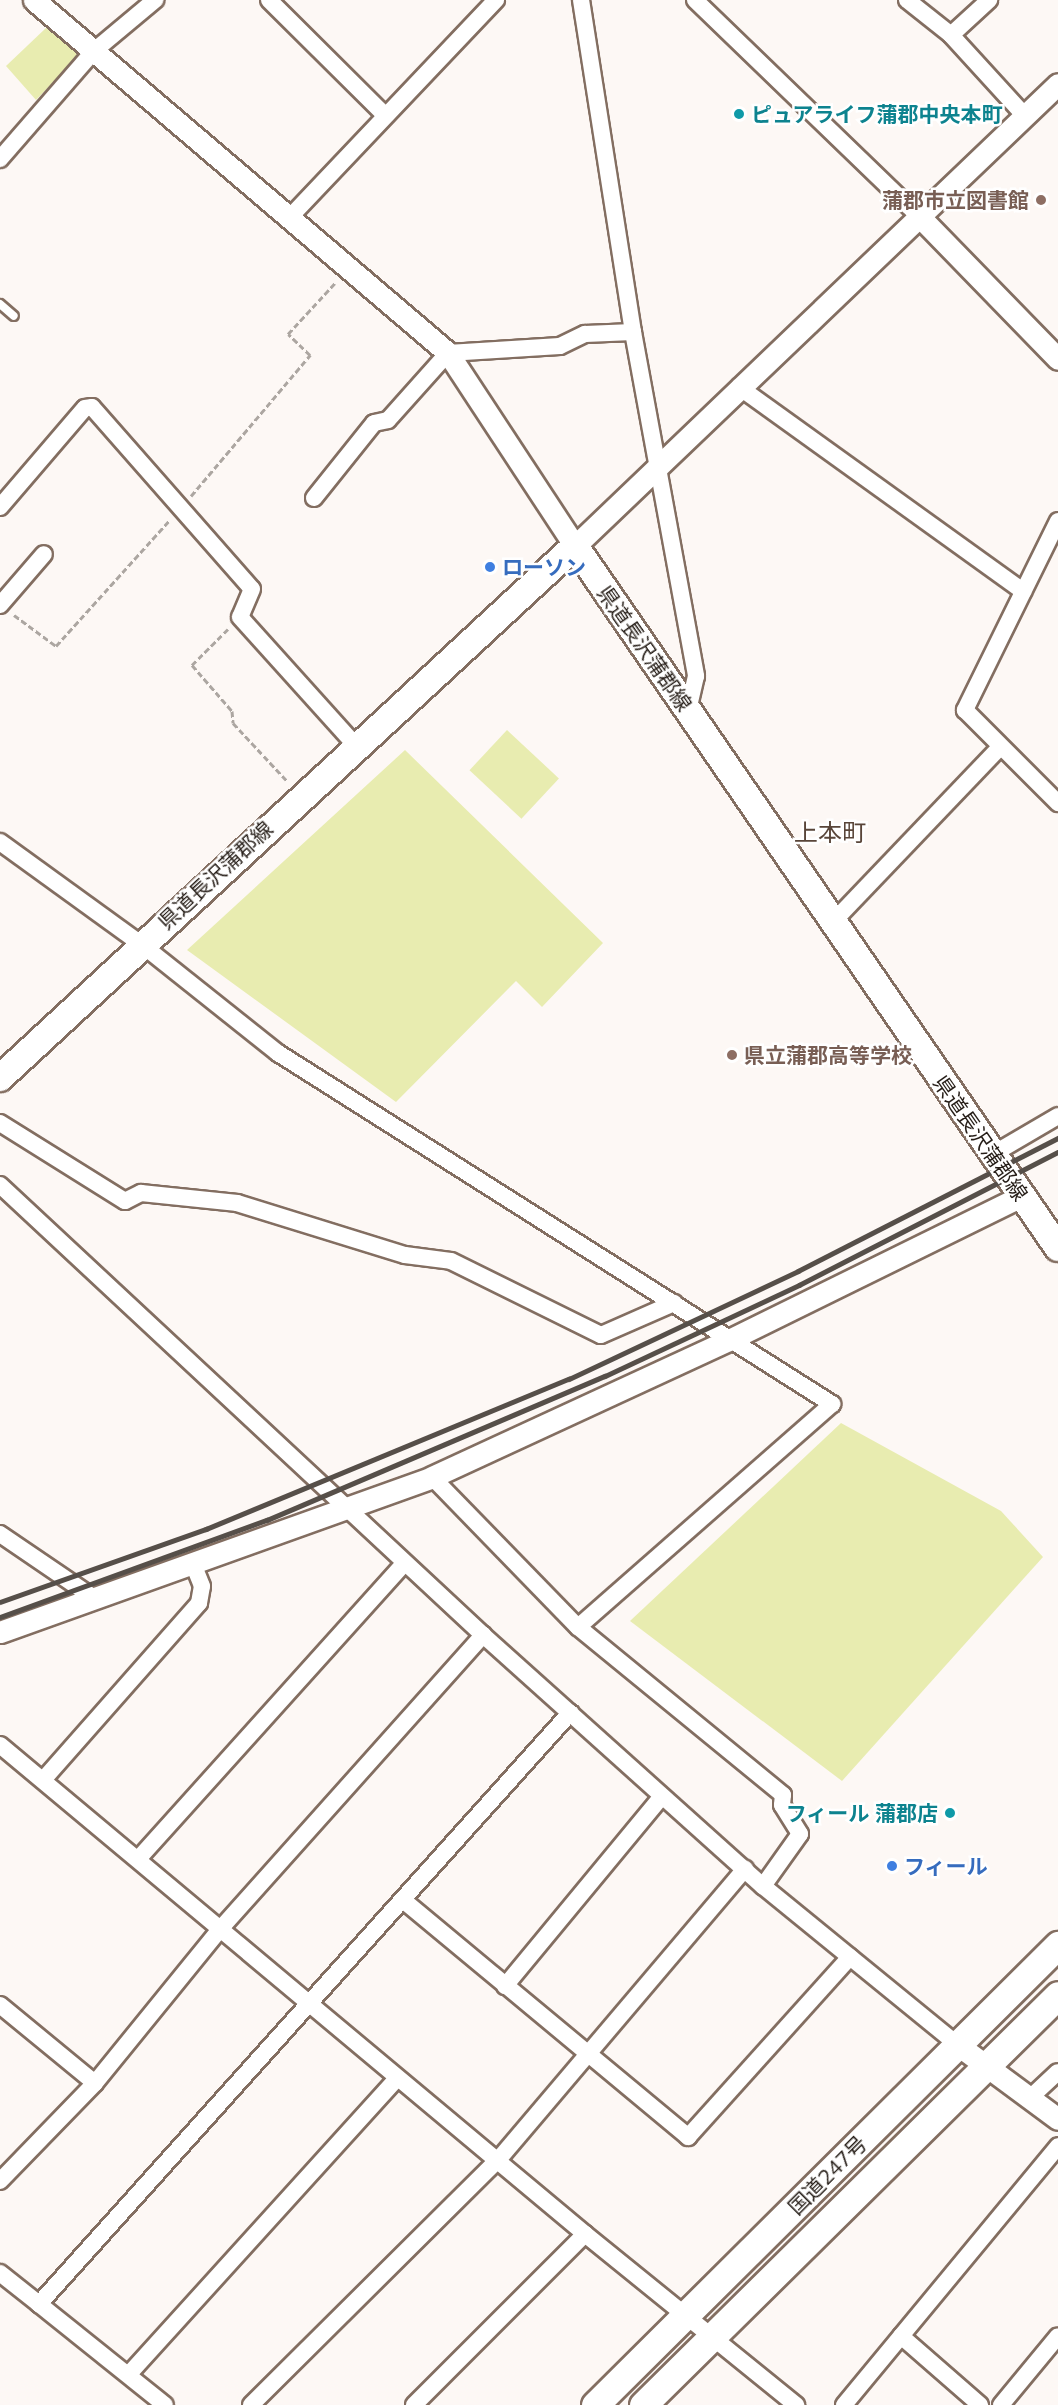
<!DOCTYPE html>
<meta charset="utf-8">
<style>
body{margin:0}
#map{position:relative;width:1058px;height:2405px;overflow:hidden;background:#fdf8f5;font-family:Mulish,"Noto Sans JP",sans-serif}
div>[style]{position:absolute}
.green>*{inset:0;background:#e8ecb0;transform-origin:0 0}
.path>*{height:3px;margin-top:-1.5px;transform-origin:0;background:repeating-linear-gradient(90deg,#aca6a1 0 6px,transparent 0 9px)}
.roads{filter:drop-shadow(2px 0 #836e61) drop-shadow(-2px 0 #836e61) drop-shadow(0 2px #836e61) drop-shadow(0 -2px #836e61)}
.service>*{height:8px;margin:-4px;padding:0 4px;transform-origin:4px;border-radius:4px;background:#fff}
.minor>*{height:16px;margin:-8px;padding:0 8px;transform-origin:8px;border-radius:8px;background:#fff}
.tertiary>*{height:21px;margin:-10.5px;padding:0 10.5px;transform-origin:10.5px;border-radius:10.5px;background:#fff}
.primary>*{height:26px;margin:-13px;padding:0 13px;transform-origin:13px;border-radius:13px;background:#fff}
.trunk>*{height:27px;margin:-13.5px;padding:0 13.5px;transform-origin:13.5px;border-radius:13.5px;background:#fff}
.rail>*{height:4.5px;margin:-2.25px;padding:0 2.25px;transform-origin:2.25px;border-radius:2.25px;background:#564f49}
.dots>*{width:16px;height:16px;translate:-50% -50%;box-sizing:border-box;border:3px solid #fff;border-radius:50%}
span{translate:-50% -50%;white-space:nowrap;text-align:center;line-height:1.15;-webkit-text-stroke:5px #fff;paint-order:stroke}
.culture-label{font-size:21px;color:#0d838f;font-weight:700}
.left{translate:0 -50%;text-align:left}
.right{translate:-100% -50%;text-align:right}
.education-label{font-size:21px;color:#785e54;font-weight:700}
.shop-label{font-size:21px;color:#366cbe;font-weight:700}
.street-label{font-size:21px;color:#251d17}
.quarter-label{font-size:24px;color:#594539}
</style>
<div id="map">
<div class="green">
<div style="clip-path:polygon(47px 27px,80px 54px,36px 100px,6px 66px)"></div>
<div style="left:507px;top:730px;width:71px;height:55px;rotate:43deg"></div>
<div style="clip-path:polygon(405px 750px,603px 943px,542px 1007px,516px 981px,396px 1102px,187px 950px)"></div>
<div style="clip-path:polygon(841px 1423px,1001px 1511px,1043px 1557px,842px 1781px,630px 1621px)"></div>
</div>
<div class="path">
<div style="left:191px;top:496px;width:185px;rotate:-49.8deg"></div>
<div style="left:310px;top:355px;width:30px;rotate:-136deg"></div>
<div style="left:288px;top:334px;width:69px;rotate:-47.3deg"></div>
<div style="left:14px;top:615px;width:52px;rotate:36.4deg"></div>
<div style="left:56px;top:646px;width:169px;rotate:-47.9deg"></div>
<div style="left:228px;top:629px;width:51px;rotate:135deg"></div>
<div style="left:192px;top:665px;width:61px;rotate:49deg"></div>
<div style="left:232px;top:711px;width:12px;rotate:85deg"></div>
<div style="left:233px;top:723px;width:79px;rotate:47deg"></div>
</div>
<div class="roads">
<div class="service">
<div style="left:0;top:304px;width:18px;rotate:41deg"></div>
</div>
<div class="minor">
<div style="left:269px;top:0;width:163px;rotate:44.8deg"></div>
<div style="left:581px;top:0;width:336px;rotate:81.1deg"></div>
<div style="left:633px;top:332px;width:350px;rotate:79.6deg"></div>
<div style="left:696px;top:676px;width:35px;rotate:103deg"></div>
<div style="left:695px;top:0;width:311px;rotate:44deg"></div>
<div style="left:907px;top:0;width:56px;rotate:38.5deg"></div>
<div style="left:951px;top:35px;width:108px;rotate:47.6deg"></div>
<div style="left:951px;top:35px;width:52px;rotate:-42.6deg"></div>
<div style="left:0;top:159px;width:143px;rotate:-49deg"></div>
<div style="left:94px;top:51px;width:80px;rotate:-39.9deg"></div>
<div style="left:291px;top:216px;width:298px;rotate:-46.5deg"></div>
<div style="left:739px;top:387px;width:350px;rotate:35.7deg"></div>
<div style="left:314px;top:498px;width:96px;rotate:-51.3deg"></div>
<div style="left:374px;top:423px;width:14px;rotate:-12deg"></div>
<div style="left:388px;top:420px;width:90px;rotate:-48.2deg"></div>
<div style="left:448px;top:353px;width:112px;rotate:-3.6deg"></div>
<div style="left:560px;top:346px;width:28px;rotate:-26deg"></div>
<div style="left:585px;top:334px;width:48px;rotate:-2.4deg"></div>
<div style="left:0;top:507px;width:130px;rotate:-49.4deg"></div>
<div style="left:85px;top:408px;width:7px;rotate:-8deg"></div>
<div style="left:92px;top:407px;width:242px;rotate:48.7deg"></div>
<div style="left:252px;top:589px;width:30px;rotate:113deg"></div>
<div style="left:240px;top:617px;width:173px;rotate:48deg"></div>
<div style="left:1058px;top:521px;width:211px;rotate:116.2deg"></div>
<div style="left:965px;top:710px;width:132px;rotate:45deg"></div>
<div style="left:0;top:605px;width:67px;rotate:-49.2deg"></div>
<div style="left:0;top:842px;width:174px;rotate:35.9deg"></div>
<div style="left:141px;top:944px;width:175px;rotate:38.5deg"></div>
<div style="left:278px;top:1053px;width:656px;rotate:32.36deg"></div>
<div style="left:832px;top:1404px;width:338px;rotate:138.7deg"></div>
<div style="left:832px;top:923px;width:243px;rotate:-46.3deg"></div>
<div style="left:0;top:1123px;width:147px;rotate:32deg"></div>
<div style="left:125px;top:1201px;width:18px;rotate:-27deg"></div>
<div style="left:141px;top:1193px;width:97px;rotate:5.9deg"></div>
<div style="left:237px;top:1203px;width:176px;rotate:17.2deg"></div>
<div style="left:405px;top:1255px;width:46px;rotate:7.4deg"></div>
<div style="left:451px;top:1261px;width:167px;rotate:26.3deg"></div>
<div style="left:601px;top:1335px;width:80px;rotate:-23.7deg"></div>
<div style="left:993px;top:1154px;width:75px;rotate:-30.3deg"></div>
<div style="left:0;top:1185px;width:660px;rotate:42.97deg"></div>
<div style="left:483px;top:1635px;width:376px;rotate:41.9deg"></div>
<div style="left:763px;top:1886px;width:252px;rotate:39.2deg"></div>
<div style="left:432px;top:1477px;width:209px;rotate:45.8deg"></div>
<div style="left:578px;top:1627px;width:265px;rotate:39.3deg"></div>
<div style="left:783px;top:1795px;width:10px;rotate:96deg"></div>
<div style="left:782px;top:1805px;width:34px;rotate:58deg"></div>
<div style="left:800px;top:1834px;width:64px;rotate:125.4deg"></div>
<div style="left:0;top:1534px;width:117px;rotate:34.2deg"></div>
<div style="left:0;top:1745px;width:762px;rotate:39.89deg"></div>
<div style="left:43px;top:1780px;width:236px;rotate:-48.6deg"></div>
<div style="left:199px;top:1603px;width:17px;rotate:-80deg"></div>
<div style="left:202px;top:1586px;width:22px;rotate:-112deg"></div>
<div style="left:139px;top:1858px;width:396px;rotate:-48deg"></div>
<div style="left:403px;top:1900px;width:371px;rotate:39.7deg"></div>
<div style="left:688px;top:2137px;width:242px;rotate:-48deg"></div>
<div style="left:505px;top:1986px;width:246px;rotate:-50.4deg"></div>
<div style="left:0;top:2005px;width:123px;rotate:39.4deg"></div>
<div style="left:1032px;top:2096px;width:35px;rotate:-43deg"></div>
<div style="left:0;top:2181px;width:136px;rotate:-45.9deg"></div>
<div style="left:95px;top:2083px;width:201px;rotate:-50.9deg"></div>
<div style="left:222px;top:1927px;width:392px;rotate:-48.2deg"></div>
<div style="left:0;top:2273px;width:50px;rotate:38.5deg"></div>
<div style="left:39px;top:2304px;width:795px;rotate:-48.06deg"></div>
<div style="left:39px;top:2304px;width:161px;rotate:38.7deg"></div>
<div style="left:901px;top:2336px;width:105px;rotate:41.1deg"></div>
<div style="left:129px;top:2374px;width:397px;rotate:-47.8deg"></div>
<div style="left:251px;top:2405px;width:348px;rotate:-44.8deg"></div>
<div style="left:498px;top:2160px;width:382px;rotate:-49.7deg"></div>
<div style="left:414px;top:2405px;width:242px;rotate:-45deg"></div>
<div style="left:585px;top:2234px;width:272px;rotate:39deg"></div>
<div style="left:844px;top:2405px;width:336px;rotate:-50.4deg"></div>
<div style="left:1001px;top:2405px;width:89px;rotate:-50.4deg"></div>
</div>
<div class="tertiary">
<div style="left:34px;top:0;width:544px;rotate:40.45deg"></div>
<div style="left:448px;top:353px;width:231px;rotate:56.7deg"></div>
<div style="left:575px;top:546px;width:668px;rotate:-43.73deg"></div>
<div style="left:919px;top:216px;width:199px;rotate:45.8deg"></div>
<div style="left:0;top:1632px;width:459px;rotate:-19.7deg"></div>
<div style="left:432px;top:1477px;width:327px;rotate:-24.8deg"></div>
<div style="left:729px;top:1340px;width:326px;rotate:-26.2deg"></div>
<div style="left:958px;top:2045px;width:124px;rotate:36.5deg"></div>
</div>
<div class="primary">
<div style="left:0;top:1078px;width:783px;rotate:-42.78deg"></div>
<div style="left:575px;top:546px;width:852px;rotate:55.47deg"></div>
</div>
<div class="trunk">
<div style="left:595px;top:2405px;width:653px;rotate:-44.81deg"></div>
<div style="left:643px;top:2405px;width:583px;rotate:-44.65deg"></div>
</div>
</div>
<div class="rail">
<div style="left:0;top:1602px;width:219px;rotate:-19.5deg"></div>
<div style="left:206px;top:1529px;width:393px;rotate:-22.5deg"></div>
<div style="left:569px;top:1379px;width:253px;rotate:-25.2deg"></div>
<div style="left:798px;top:1271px;width:292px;rotate:-27.1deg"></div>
<div style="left:0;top:1617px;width:284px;rotate:-20deg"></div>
<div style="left:267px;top:1520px;width:367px;rotate:-23.1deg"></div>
<div style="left:605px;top:1376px;width:214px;rotate:-25.1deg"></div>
<div style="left:799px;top:1285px;width:291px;rotate:-27.2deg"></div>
</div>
<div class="dots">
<div style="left:739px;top:114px;background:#0f9aa8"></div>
<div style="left:1041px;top:200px;background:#8d6e63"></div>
<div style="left:490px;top:567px;background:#3f7fe0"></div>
<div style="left:732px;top:1055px;background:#8d6e63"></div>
<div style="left:950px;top:1813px;background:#0f9aa8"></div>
<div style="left:892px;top:1866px;background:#3f7fe0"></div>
</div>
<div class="culture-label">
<span class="left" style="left:751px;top:114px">ピュアライフ蒲郡中央本町</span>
<span class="right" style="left:938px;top:1813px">フィール 蒲郡店</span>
</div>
<div class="education-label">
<span class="right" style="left:1029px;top:200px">蒲郡市立図書館</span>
<span class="left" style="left:744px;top:1055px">県立蒲郡高等学校</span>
</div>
<div class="shop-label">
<span class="left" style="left:502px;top:567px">ローソン</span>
<span class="left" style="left:904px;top:1866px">フィール</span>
</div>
<div class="street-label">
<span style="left:645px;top:648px;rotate:55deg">県道長沢蒲郡線</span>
<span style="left:215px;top:875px;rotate:-43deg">県道長沢蒲郡線</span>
<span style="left:981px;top:1138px;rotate:55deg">県道長沢蒲郡線</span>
<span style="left:827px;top:2175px;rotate:-45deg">国道247号</span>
</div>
<div class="quarter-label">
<span style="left:830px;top:833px">上本町</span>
</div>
</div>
